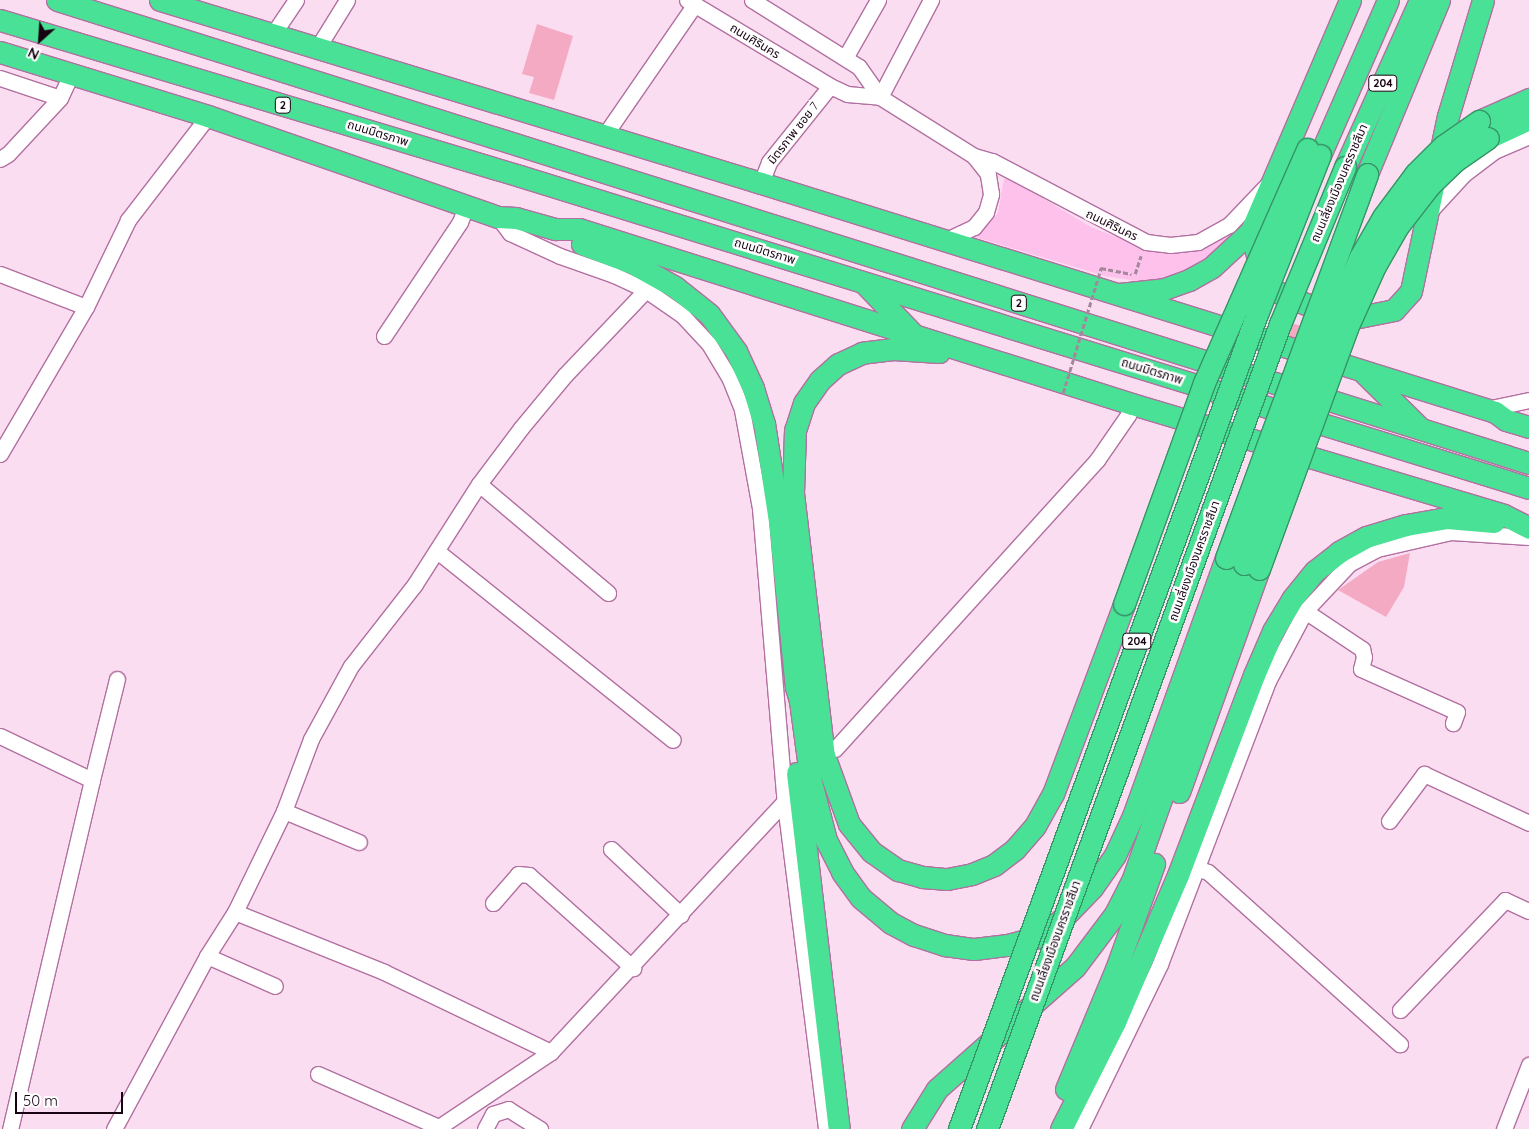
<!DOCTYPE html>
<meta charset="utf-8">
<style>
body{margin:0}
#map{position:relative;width:1529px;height:1129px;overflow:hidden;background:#faddf1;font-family:Quicksand,"Noto Sans Thai",sans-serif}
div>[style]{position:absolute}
.green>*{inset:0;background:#fdc1eb}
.building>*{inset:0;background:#f5aac4;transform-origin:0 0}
.path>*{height:2.5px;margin-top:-1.25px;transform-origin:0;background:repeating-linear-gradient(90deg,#a1889a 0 5px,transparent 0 7.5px)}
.roads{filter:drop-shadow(1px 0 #b270a1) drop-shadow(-1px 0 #b270a1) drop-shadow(0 1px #b270a1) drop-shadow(0 -1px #b270a1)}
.minor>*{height:15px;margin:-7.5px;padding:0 7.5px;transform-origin:7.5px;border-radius:7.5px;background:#fff}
.highway>*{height:21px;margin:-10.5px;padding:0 10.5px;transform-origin:10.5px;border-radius:10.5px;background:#48e195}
.path-bridge>*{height:2.5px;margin-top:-1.25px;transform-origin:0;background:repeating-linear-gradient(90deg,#a1889a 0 5px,transparent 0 7.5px)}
.bridges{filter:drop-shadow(1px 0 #379368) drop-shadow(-1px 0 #379368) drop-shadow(0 1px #379368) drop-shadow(0 -1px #379368)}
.highway-bridge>*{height:21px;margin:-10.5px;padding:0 10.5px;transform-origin:10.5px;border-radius:10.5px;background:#48e195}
span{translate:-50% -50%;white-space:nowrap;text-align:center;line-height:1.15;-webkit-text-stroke:5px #fff;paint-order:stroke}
.shield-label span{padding:1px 4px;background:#fff;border:1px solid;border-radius:4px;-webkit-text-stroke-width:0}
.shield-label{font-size:11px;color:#180313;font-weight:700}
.street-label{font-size:12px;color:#180313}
.north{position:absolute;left:15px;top:15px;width:50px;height:50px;-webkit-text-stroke:4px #fff;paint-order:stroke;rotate:206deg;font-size:14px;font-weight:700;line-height:20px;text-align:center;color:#180313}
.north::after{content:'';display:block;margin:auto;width:18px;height:22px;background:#180313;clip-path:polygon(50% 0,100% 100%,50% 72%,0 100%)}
.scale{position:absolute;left:15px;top:1092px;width:108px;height:22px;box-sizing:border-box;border:2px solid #180313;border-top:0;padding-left:6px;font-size:15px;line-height:18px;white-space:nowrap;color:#180313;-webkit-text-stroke:4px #fff;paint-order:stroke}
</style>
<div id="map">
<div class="green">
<div style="clip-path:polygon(1004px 179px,1010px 179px,1091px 227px,1144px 248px,1162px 252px,1200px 248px,1234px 234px,1205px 261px,1163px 281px,1143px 282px,1105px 276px,975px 237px,998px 213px)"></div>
</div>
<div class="building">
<div style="clip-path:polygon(537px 24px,573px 36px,554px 100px,529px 93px,534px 77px,522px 74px)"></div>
<div style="left:1288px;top:322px;width:17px;height:14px;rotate:17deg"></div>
<div style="clip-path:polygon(1410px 553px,1404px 587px,1386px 617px,1338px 590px,1378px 562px)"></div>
</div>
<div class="path">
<div style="left:1101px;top:268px;width:31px;rotate:11deg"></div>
<div style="left:1135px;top:274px;width:19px;rotate:-72deg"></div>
</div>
<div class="roads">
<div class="minor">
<div style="left:687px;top:0;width:167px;rotate:31deg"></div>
<div style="left:830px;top:86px;width:19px;rotate:25deg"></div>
<div style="left:847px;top:94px;width:33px;rotate:5deg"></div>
<div style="left:752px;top:0;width:126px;rotate:32.1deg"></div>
<div style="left:859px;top:67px;width:37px;rotate:55deg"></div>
<div style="left:880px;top:97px;width:111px;rotate:32.1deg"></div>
<div style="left:974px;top:156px;width:19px;rotate:16deg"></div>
<div style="left:992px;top:161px;width:174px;rotate:27.7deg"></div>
<div style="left:1146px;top:242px;width:24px;rotate:7deg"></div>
<div style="left:1170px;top:245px;width:28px;rotate:-6deg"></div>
<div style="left:1198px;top:242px;width:35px;rotate:-29deg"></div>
<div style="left:1229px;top:225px;width:54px;rotate:-46.5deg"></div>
<div style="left:273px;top:34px;width:41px;rotate:-55.9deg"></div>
<div style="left:318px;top:47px;width:55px;rotate:-58.3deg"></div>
<div style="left:845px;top:58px;width:67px;rotate:-60.4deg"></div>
<div style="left:0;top:78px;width:63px;rotate:18.4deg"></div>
<div style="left:880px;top:97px;width:110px;rotate:-62.3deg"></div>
<div style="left:604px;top:136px;width:160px;rotate:-55.4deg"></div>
<div style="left:0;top:159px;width:9px;rotate:-32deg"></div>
<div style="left:8px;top:154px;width:76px;rotate:-47.1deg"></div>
<div style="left:60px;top:98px;width:26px;rotate:-65deg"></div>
<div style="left:761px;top:183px;width:22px;rotate:-69deg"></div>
<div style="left:769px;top:162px;width:97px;rotate:-51.2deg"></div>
<div style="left:1430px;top:211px;width:50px;rotate:-47.4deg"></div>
<div style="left:1464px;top:174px;width:38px;rotate:-37deg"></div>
<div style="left:1494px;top:151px;width:38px;rotate:-23deg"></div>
<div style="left:498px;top:217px;width:20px;rotate:53deg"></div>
<div style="left:510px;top:233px;width:55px;rotate:24.7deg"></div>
<div style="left:560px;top:256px;width:57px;rotate:19.4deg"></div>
<div style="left:614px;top:275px;width:35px;rotate:25deg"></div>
<div style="left:646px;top:290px;width:44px;rotate:34.8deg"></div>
<div style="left:682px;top:315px;width:40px;rotate:47deg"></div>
<div style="left:709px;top:344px;width:39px;rotate:59deg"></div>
<div style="left:729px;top:377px;width:35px;rotate:68deg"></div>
<div style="left:742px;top:410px;width:100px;rotate:79.6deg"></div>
<div style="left:760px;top:508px;width:297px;rotate:85.2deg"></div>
<div style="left:785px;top:804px;width:328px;rotate:82.8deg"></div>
<div style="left:944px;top:241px;width:33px;rotate:-25deg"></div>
<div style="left:974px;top:227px;width:19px;rotate:-51deg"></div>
<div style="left:986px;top:212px;width:19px;rotate:-74deg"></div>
<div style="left:991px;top:194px;width:20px;rotate:-99deg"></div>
<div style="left:988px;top:174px;width:23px;rotate:-128deg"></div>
<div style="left:0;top:274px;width:92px;rotate:21deg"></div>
<div style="left:384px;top:336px;width:137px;rotate:-56.3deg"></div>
<div style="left:460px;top:222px;width:17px;rotate:-69deg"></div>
<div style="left:1486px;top:409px;width:44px;rotate:-11.8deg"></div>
<div style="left:0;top:454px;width:170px;rotate:-59.7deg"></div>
<div style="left:86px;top:307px;width:97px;rotate:-64.2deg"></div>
<div style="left:128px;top:220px;width:131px;rotate:-52.4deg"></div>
<div style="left:479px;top:484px;width:169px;rotate:40.2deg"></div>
<div style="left:437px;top:551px;width:302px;rotate:38.7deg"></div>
<div style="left:1305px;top:611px;width:69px;rotate:33.7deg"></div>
<div style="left:1362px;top:649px;width:8px;rotate:76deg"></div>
<div style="left:1364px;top:657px;width:12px;rotate:104deg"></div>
<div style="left:1361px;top:669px;width:105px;rotate:24.1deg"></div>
<div style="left:1457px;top:712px;width:12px;rotate:110deg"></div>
<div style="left:0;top:736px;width:102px;rotate:25.6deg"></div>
<div style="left:92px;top:780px;width:359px;rotate:103.2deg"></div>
<div style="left:835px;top:749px;width:390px;rotate:-47.8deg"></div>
<div style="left:1097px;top:460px;width:55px;rotate:-55.4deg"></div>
<div style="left:1128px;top:415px;width:12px;rotate:-70deg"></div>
<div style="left:92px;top:780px;width:104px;rotate:-76.1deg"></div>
<div style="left:284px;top:811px;width:81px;rotate:22.5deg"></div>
<div style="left:1389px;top:821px;width:59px;rotate:-53.3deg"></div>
<div style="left:1424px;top:774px;width:116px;rotate:25deg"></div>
<div style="left:611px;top:849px;width:96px;rotate:43.3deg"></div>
<div style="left:1199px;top:869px;width:9px;rotate:18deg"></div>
<div style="left:1208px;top:872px;width:258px;rotate:41.9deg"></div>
<div style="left:493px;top:903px;width:38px;rotate:-49deg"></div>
<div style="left:518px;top:874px;width:11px;rotate:5deg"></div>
<div style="left:529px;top:875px;width:140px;rotate:41.8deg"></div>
<div style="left:235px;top:912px;width:161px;rotate:21.9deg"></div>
<div style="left:384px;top:972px;width:185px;rotate:25.6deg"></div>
<div style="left:207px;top:956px;width:74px;rotate:23.8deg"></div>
<div style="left:1400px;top:1010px;width:152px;rotate:-46.3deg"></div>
<div style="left:1505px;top:900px;width:26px;rotate:25deg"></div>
<div style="left:318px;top:1074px;width:132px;rotate:23.7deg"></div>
<div style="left:114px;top:1129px;width:196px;rotate:-61.7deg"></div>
<div style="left:207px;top:956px;width:52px;rotate:-57.5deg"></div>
<div style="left:235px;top:912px;width:112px;rotate:-64.1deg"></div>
<div style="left:284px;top:811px;width:77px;rotate:-69.4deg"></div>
<div style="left:311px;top:739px;width:83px;rotate:-61.3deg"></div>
<div style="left:351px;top:666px;width:104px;rotate:-52deg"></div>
<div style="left:415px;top:584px;width:119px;rotate:-57.4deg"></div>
<div style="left:479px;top:484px;width:70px;rotate:-53.1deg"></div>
<div style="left:521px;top:428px;width:69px;rotate:-50.3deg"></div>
<div style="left:565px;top:375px;width:117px;rotate:-46.4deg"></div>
<div style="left:436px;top:1129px;width:138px;rotate:-33.8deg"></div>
<div style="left:551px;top:1052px;width:347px;rotate:-47deg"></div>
<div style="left:485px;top:1129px;width:17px;rotate:-62deg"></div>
<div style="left:493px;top:1114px;width:16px;rotate:-18deg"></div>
<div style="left:508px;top:1109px;width:38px;rotate:32deg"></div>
<div style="left:1080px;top:1129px;width:183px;rotate:-64.1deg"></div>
<div style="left:1160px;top:964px;width:303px;rotate:-69.1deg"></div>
<div style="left:1268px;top:681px;width:79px;rotate:-62.1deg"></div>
<div style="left:1305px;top:611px;width:64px;rotate:-46.9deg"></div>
<div style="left:1349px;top:564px;width:32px;rotate:-28deg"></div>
<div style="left:1377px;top:549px;width:76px;rotate:-12.9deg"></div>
<div style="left:1451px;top:532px;width:78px;rotate:3.7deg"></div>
<div style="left:1504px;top:1129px;width:69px;rotate:-68.7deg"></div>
</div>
<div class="highway">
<div style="left:57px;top:0;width:1543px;rotate:17.46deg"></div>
<div style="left:160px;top:0;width:628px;rotate:16.94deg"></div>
<div style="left:761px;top:183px;width:769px;rotate:17.33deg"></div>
<div style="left:1495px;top:412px;width:14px;rotate:36deg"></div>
<div style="left:1506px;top:420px;width:24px;rotate:17deg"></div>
<div style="left:0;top:20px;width:543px;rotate:16.7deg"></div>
<div style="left:520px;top:176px;width:1056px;rotate:17.18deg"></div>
<div style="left:0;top:52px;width:218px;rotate:17.1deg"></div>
<div style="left:208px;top:116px;width:307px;rotate:19.2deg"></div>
<div style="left:498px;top:217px;width:18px;rotate:3deg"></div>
<div style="left:516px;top:218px;width:41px;rotate:15.8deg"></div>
<div style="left:555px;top:229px;width:24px"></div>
<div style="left:579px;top:229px;width:580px;rotate:17.56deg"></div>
<div style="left:1132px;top:404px;width:388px;rotate:16.6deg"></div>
<div style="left:1504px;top:515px;width:28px;rotate:27deg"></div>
<div style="left:1479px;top:121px;width:55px;rotate:-23.7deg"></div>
<div style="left:1488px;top:138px;width:45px;rotate:-24.9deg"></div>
<div style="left:1320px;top:155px;width:169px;rotate:-66.3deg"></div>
<div style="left:1345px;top:167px;width:183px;rotate:-65.8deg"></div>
<div style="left:1367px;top:174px;width:188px;rotate:-67.5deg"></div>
<div style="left:1251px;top:231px;width:46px;rotate:76.3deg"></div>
<div style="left:1262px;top:276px;width:20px;rotate:49deg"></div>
<div style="left:1275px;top:291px;width:56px;rotate:22.9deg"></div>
<div style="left:1327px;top:313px;width:27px;rotate:10deg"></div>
<div style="left:1354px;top:318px;width:41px;rotate:-11.3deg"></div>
<div style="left:1394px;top:310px;width:25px;rotate:-48deg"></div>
<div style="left:1411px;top:291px;width:179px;rotate:-78.1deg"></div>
<div style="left:1448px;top:116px;width:121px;rotate:-73.2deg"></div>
<div style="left:582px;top:244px;width:56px;rotate:21deg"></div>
<div style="left:634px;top:264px;width:47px;rotate:29.3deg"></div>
<div style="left:675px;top:287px;width:43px;rotate:38.5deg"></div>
<div style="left:709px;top:314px;width:46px;rotate:53.9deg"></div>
<div style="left:736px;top:351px;width:41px;rotate:65.3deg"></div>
<div style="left:753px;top:388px;width:37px;rotate:73deg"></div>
<div style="left:764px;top:423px;width:99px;rotate:81.3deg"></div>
<div style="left:779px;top:521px;width:167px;rotate:84.2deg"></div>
<div style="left:796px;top:687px;width:15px;rotate:74deg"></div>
<div style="left:800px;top:701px;width:82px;rotate:82.3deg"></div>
<div style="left:811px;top:782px;width:60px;rotate:75.5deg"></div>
<div style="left:826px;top:840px;width:36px;rotate:63deg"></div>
<div style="left:842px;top:872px;width:32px;rotate:54deg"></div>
<div style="left:861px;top:898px;width:39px;rotate:40deg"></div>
<div style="left:891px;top:923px;width:26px;rotate:28deg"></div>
<div style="left:914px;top:935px;width:33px;rotate:18deg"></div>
<div style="left:945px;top:945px;width:29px;rotate:8deg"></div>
<div style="left:974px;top:949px;width:34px;rotate:-7deg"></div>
<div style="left:1008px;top:945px;width:30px;rotate:-15deg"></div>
<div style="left:1037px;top:937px;width:28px;rotate:-35deg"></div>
<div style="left:1060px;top:921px;width:46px;rotate:-45.9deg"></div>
<div style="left:1092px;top:888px;width:40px;rotate:-55.1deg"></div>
<div style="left:1115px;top:855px;width:43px;rotate:-65.2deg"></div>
<div style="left:1133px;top:816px;width:274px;rotate:-70.2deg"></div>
<div style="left:865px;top:284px;width:69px;rotate:46.2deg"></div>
<div style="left:1119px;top:294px;width:45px;rotate:-6.3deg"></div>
<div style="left:1164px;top:289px;width:27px;rotate:-20deg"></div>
<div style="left:1189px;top:280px;width:26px;rotate:-29deg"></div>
<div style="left:1212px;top:267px;width:53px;rotate:-42.7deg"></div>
<div style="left:1251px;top:231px;width:251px;rotate:-66.8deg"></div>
<div style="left:939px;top:352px;width:46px;rotate:-176.3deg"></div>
<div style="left:893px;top:349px;width:31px;rotate:173deg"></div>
<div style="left:862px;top:353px;width:26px;rotate:155deg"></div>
<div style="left:838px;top:364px;width:24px;rotate:138deg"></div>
<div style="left:820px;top:380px;width:28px;rotate:125deg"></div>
<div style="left:804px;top:403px;width:28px;rotate:108deg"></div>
<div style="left:795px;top:430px;width:63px;rotate:91.8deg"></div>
<div style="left:793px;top:493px;width:264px;rotate:83.3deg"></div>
<div style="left:824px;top:755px;width:73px;rotate:70.1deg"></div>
<div style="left:849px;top:824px;width:36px;rotate:51deg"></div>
<div style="left:872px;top:852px;width:32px;rotate:35deg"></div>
<div style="left:898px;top:870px;width:26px;rotate:16deg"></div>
<div style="left:923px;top:877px;width:24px;rotate:5deg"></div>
<div style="left:947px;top:879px;width:25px;rotate:-11deg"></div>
<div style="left:972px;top:874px;width:24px;rotate:-22deg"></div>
<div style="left:994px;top:865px;width:26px;rotate:-37deg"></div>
<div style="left:1015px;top:849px;width:30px;rotate:-49deg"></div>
<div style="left:1035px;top:826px;width:37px;rotate:-61deg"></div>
<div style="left:1053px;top:794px;width:203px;rotate:-69.5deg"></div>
<div style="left:1364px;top:373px;width:77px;rotate:44.5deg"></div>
<div style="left:797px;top:773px;width:358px;rotate:83.3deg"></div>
<div style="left:1179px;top:792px;width:237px;rotate:-70.3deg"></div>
<div style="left:1066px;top:1089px;width:130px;rotate:-67.4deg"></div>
<div style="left:1116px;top:969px;width:112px;rotate:-70.1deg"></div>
<div style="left:912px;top:1129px;width:47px;rotate:-58deg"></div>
<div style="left:937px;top:1089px;width:184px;rotate:-41.5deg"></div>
<div style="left:1075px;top:967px;width:66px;rotate:-53deg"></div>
<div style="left:1115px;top:914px;width:37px;rotate:-63deg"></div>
<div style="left:1132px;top:881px;width:336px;rotate:-70.5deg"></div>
<div style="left:1061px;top:1129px;width:120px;rotate:-63.2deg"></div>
<div style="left:1115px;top:1022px;width:160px;rotate:-66.8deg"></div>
<div style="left:1178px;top:875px;width:214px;rotate:-69.2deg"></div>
<div style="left:1254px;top:675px;width:48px;rotate:-66.6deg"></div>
<div style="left:1273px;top:631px;width:37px;rotate:-59deg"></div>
<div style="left:1292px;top:599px;width:36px;rotate:-51deg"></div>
<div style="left:1315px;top:571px;width:31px;rotate:-38deg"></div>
<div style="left:1339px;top:552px;width:31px;rotate:-29deg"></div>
<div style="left:1366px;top:537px;width:42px;rotate:-16.7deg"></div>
<div style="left:1406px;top:525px;width:42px;rotate:-9.7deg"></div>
<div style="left:1447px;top:518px;width:47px;rotate:4.9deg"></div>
</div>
</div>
<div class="path-bridge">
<div style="left:1063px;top:393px;width:131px;rotate:-73.1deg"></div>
</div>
<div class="bridges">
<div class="highway-bridge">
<div style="left:1226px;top:558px;width:409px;rotate:-69.8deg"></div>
<div style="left:1244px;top:564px;width:256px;rotate:-70.2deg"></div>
<div style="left:1331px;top:323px;width:72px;rotate:-66.3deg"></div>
<div style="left:1360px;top:257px;width:46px;rotate:-60.1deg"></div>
<div style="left:1383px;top:217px;width:54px;rotate:-53.3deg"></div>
<div style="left:1415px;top:174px;width:40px;rotate:-45deg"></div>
<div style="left:1443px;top:146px;width:44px;rotate:-34.8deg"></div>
<div style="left:1259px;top:569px;width:257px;rotate:-69.9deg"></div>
<div style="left:1347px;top:328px;width:68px;rotate:-65.7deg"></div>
<div style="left:1375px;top:266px;width:46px;rotate:-60.1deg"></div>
<div style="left:1398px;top:226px;width:51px;rotate:-52.2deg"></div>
<div style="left:1429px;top:186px;width:36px;rotate:-44deg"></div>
<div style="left:1455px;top:161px;width:40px;rotate:-34.9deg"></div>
<div style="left:1124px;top:604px;width:235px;rotate:-70.1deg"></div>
<div style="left:1204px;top:383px;width:256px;rotate:-66.2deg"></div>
<div style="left:959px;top:1129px;width:868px;rotate:-69.92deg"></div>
<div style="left:1257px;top:314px;width:171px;rotate:-68.4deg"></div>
<div style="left:987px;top:1129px;width:857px;rotate:-70deg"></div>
<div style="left:1280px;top:324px;width:170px;rotate:-67.5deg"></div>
</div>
</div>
<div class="shield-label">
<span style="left:1383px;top:83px">204</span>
<span style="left:283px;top:105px">2</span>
<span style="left:1019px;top:303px">2</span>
<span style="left:1137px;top:641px">204</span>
</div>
<div class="street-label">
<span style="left:755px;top:41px;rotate:31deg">ถนนศิรินคร</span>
<span style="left:378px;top:133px;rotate:17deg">ถนนมิตรภาพ</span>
<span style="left:793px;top:133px;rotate:-52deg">มิตรภาพ ซอย 7</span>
<span style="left:1339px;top:183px;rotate:-67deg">ถนนเลี่ยงเมืองนครราชสีมา</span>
<span style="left:1112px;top:225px;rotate:26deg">ถนนศิรินคร</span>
<span style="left:765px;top:251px;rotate:17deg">ถนนมิตรภาพ</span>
<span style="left:1152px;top:371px;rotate:17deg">ถนนมิตรภาพ</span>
<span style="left:1194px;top:561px;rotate:-70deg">ถนนเลี่ยงเมืองนครราชสีมา</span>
<span style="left:1055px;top:941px;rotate:-70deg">ถนนเลี่ยงเมืองนครราชสีมา</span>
</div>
<div class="north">N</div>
<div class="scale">50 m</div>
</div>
